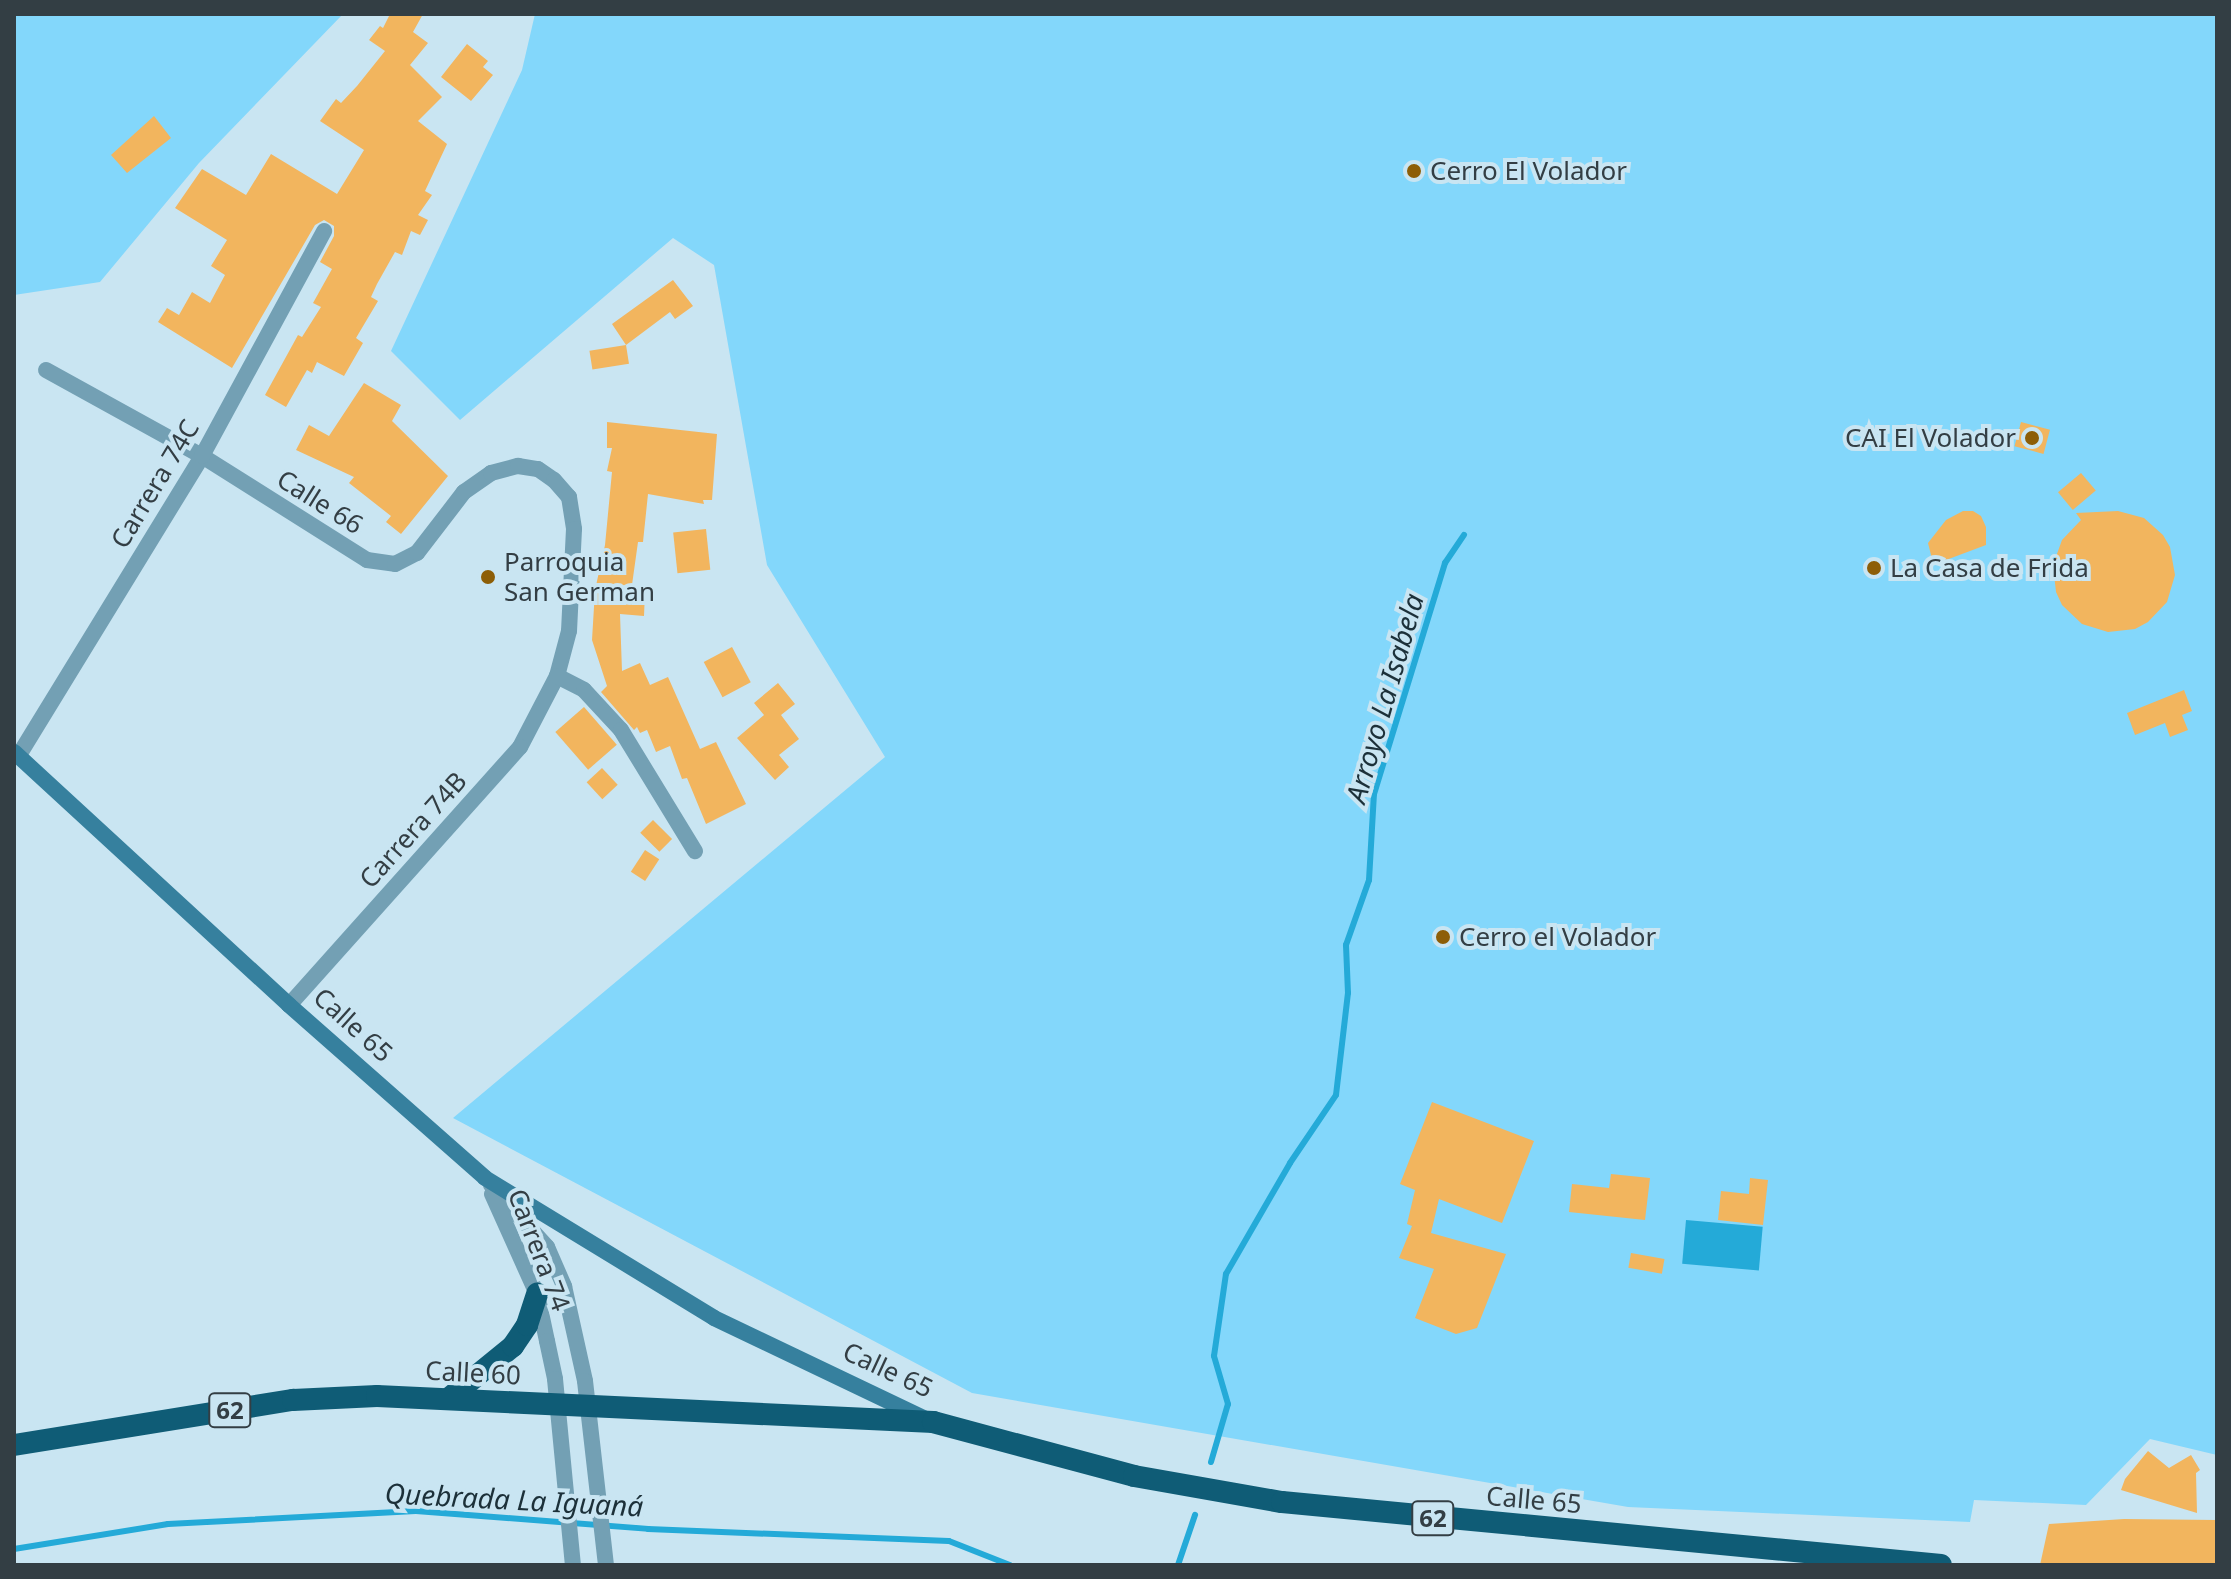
<!DOCTYPE html>
<meta charset="utf-8">
<style>
body{margin:0}
#map{position:relative;width:2231px;height:1579px;overflow:hidden;background:#c9e5f2;font-family:"Noto Sans",sans-serif}
div>[style]{position:absolute}
.green>*{inset:0;background:#83d7fb}
.water>*{inset:0;background:#24aad8;transform-origin:0 0}
.stream>*{height:6px;margin:-3px;padding:0 3px;transform-origin:3px;border-radius:3px;background:#24aad8}
.building>*{inset:0;background:#f2b55e;transform-origin:0 0}
.minor>*{height:16px;margin:-8px;padding:0 8px;transform-origin:8px;border-radius:8px;background:#73a0b4}
.tertiary>*{height:16px;margin:-8px;padding:0 8px;transform-origin:8px;border-radius:8px;background:#73a0b4}
.secondary>*{height:16px;margin:-8px;padding:0 8px;transform-origin:8px;border-radius:8px;background:#36809e}
.trunk>*{height:22px;margin:-11px;padding:0 11px;transform-origin:11px;border-radius:11px;background:#0f5c76}
.dots>*{width:22px;height:22px;translate:-50% -50%;box-sizing:border-box;border:4px solid #c9e5f2;border-radius:50%}
span{translate:-50% -50%;white-space:nowrap;text-align:center;line-height:1.15;-webkit-text-stroke:8px #c9e5f2;paint-order:stroke}
.shield-label span{padding:2px 6px;background:#c9e5f2;border:2px solid;border-radius:6px;-webkit-text-stroke-width:0}
.shield-label{font-size:24px;color:#333e44;font-weight:700}
.poi-label{font-size:26px;color:#333e44}
.left{translate:0 -50%;text-align:left}
.right{translate:-100% -50%;text-align:right}
.street-label{font-size:26px;color:#333e44}
.water-label{font-size:28px;color:#1c3039;font-style:italic}
.frame{position:absolute;inset:0;border:16px solid #333e44;pointer-events:none}
</style>
<div id="map">
<div class="green">
<div style="clip-path:polygon(14px 14px,343px 14px,199px 163px,100px 282px,14px 295px)"></div>
<div style="clip-path:polygon(535px 14px,2217px 14px,2217px 1455px,2150px 1439px,2086px 1505px,1974px 1500px,1970px 1522px,1628px 1507px,972px 1393px,453px 1118px,885px 757px,767px 565px,714px 265px,673px 238px,460px 420px,391px 351px,522px 70px)"></div>
</div>
<div class="water">
<div style="left:1686px;top:1220px;width:77px;height:44px;rotate:5deg"></div>
</div>
<div class="stream">
<div style="left:1211px;top:1462px;width:60px;rotate:-73.7deg"></div>
<div style="left:1228px;top:1404px;width:50px;rotate:-106.3deg"></div>
<div style="left:1214px;top:1356px;width:83px;rotate:-81.7deg"></div>
<div style="left:1226px;top:1274px;width:128px;rotate:-60deg"></div>
<div style="left:1290px;top:1163px;width:82px;rotate:-55.9deg"></div>
<div style="left:1336px;top:1095px;width:103px;rotate:-83.3deg"></div>
<div style="left:1348px;top:993px;width:48px;rotate:-92.4deg"></div>
<div style="left:1346px;top:945px;width:69px;rotate:-70.5deg"></div>
<div style="left:1369px;top:880px;width:86px;rotate:-86.7deg"></div>
<div style="left:1374px;top:794px;width:242px;rotate:-72.9deg"></div>
<div style="left:1445px;top:563px;width:34px;rotate:-56deg"></div>
<div style="left:14px;top:1549px;width:156px;rotate:-9.2deg"></div>
<div style="left:168px;top:1524px;width:248px;rotate:-3deg"></div>
<div style="left:416px;top:1511px;width:233px;rotate:4.4deg"></div>
<div style="left:648px;top:1529px;width:301px;rotate:2.3deg"></div>
<div style="left:949px;top:1541px;width:66px;rotate:21.5deg"></div>
<div style="left:1178px;top:1565px;width:53px;rotate:-71.2deg"></div>
</div>
<div class="building">
<div style="clip-path:polygon(390px 14px,423px 14px,413px 32px,428px 43px,410px 65px,442px 97px,418px 121px,447px 144px,425px 191px,432px 195px,418px 215px,428px 220px,420px 235px,411px 231px,402px 255px,395px 252px,377px 284px,371px 297px,378px 301px,356px 338px,363px 343px,344px 376px,317px 362px,312px 373px,307px 370px,286px 407px,265px 395px,298px 335px,302px 337px,321px 307px,313px 303px,332px 269px,320px 262px,334px 236px,334px 226px,324px 220px,315px 225px,232px 368px,158px 322px,167px 308px,179px 315px,192px 292px,210px 303px,225px 275px,211px 266px,227px 240px,175px 208px,202px 169px,246px 195px,271px 154px,337px 194px,364px 150px,320px 121px,336px 99px,341px 103px,357px 86px,385px 51px,369px 40px,380px 26px,383px 28px)"></div>
<div style="clip-path:polygon(467px 44px,488px 61px,483px 67px,493px 75px,471px 101px,441px 77px)"></div>
<div style="clip-path:polygon(154px 116px,171px 138px,127px 173px,111px 155px)"></div>
<div style="clip-path:polygon(673px 280px,693px 306px,675px 319px,670px 312px,626px 345px,612px 324px)"></div>
<div style="left:626px;top:345px;width:19px;height:37px;rotate:81deg"></div>
<div style="clip-path:polygon(364px 383px,401px 405px,392px 421px,448px 476px,401px 534px,386px 522px,391px 516px,349px 483px,354px 477px,296px 450px,309px 425px,329px 436px)"></div>
<div style="clip-path:polygon(607px 422px,717px 434px,712px 500px,703px 500px,704px 504px,648px 494px,643px 542px,638px 542px,631px 592px,645px 592px,644px 616px,620px 614px,622px 671px,640px 663px,650px 685px,668px 677px,700px 749px,716px 742px,746px 804px,706px 824px,687px 778px,682px 779px,670px 746px,656px 752px,647px 730px,640px 733px,637px 727px,634px 730px,601px 692px,607px 686px,592px 640px,595px 590px,605px 545px,612px 472px,607px 471px,612px 448px,607px 448px)"></div>
<div style="left:2021px;top:422px;width:30px;height:25px;rotate:15deg"></div>
<div style="left:2081px;top:473px;width:23px;height:30px;rotate:50deg"></div>
<div style="clip-path:polygon(1963px 511px,1973px 511px,1981px 516px,1986px 527px,1986px 545px,1938px 563px,1932px 559px,1928px 543px,1946px 520px)"></div>
<div style="clip-path:polygon(2118px 511px,2144px 518px,2163px 535px,2170px 547px,2175px 575px,2167px 602px,2148px 622px,2135px 629px,2108px 632px,2082px 624px,2062px 605px,2056px 592px,2053px 565px,2062px 540px,2081px 520px,2076px 513px)"></div>
<div style="left:706px;top:529px;width:41px;height:33px;rotate:84deg"></div>
<div style="left:732px;top:647px;width:40px;height:32px;rotate:62deg"></div>
<div style="clip-path:polygon(778px 683px,795px 704px,781px 715px,799px 739px,779px 755px,789px 767px,775px 780px,737px 738px,764px 715px,754px 703px)"></div>
<div style="clip-path:polygon(2184px 690px,2192px 711px,2182px 715px,2188px 730px,2170px 737px,2165px 723px,2135px 735px,2127px 713px)"></div>
<div style="left:584px;top:707px;width:50px;height:38px;rotate:49deg"></div>
<div style="left:602px;top:768px;width:23px;height:21px;rotate:47deg"></div>
<div style="left:653px;top:820px;width:27px;height:18px;rotate:45deg"></div>
<div style="left:645px;top:850px;width:17px;height:26px;rotate:33deg"></div>
<div style="clip-path:polygon(1432px 1102px,1534px 1141px,1502px 1223px,1439px 1199px,1431px 1233px,1506px 1254px,1477px 1328px,1456px 1334px,1415px 1318px,1434px 1269px,1399px 1258px,1412px 1226px,1407px 1224px,1415px 1190px,1400px 1184px)"></div>
<div style="clip-path:polygon(1611px 1174px,1650px 1178px,1645px 1220px,1569px 1212px,1572px 1184px,1609px 1188px)"></div>
<div style="clip-path:polygon(1750px 1178px,1768px 1180px,1763px 1225px,1718px 1220px,1721px 1191px,1749px 1194px)"></div>
<div style="left:1631px;top:1253px;width:34px;height:15px;rotate:10deg"></div>
<div style="clip-path:polygon(2148px 1451px,2169px 1468px,2191px 1455px,2200px 1470px,2196px 1473px,2197px 1513px,2121px 1490px,2125px 1479px)"></div>
<div style="clip-path:polygon(2124px 1519px,2217px 1520px,2217px 1565px,2040px 1565px,2049px 1524px)"></div>
</div>
<div class="minor">
<div style="left:46px;top:370px;width:178px;rotate:28.9deg"></div>
<div style="left:202px;top:456px;width:195px;rotate:32.2deg"></div>
<div style="left:367px;top:560px;width:28px;rotate:8deg"></div>
<div style="left:395px;top:564px;width:25px;rotate:-27deg"></div>
<div style="left:417px;top:553px;width:77px;rotate:-52.4deg"></div>
<div style="left:464px;top:492px;width:33px;rotate:-35deg"></div>
<div style="left:491px;top:473px;width:28px;rotate:-15deg"></div>
<div style="left:518px;top:466px;width:20px;rotate:9deg"></div>
<div style="left:538px;top:469px;width:19px;rotate:35deg"></div>
<div style="left:554px;top:480px;width:23px;rotate:49deg"></div>
<div style="left:569px;top:497px;width:32px;rotate:81deg"></div>
<div style="left:574px;top:529px;width:102px;rotate:92.8deg"></div>
<div style="left:569px;top:631px;width:47px;rotate:104.9deg"></div>
<div style="left:557px;top:676px;width:80px;rotate:117.5deg"></div>
<div style="left:520px;top:747px;width:346px;rotate:131.8deg"></div>
<div style="left:557px;top:676px;width:30px;rotate:27deg"></div>
<div style="left:584px;top:690px;width:54px;rotate:47.2deg"></div>
<div style="left:621px;top:730px;width:142px;rotate:58.6deg"></div>
<div style="left:19px;top:755px;width:351px;rotate:-58.5deg"></div>
<div style="left:202px;top:456px;width:256px;rotate:-61.5deg"></div>
</div>
<div class="tertiary">
<div style="left:491px;top:1185px;width:84px;rotate:47.9deg"></div>
<div style="left:547px;top:1247px;width:43px;rotate:66.4deg"></div>
<div style="left:564px;top:1286px;width:97px;rotate:77.5deg"></div>
<div style="left:585px;top:1381px;width:185px;rotate:83.5deg"></div>
<div style="left:492px;top:1194px;width:110px;rotate:65.8deg"></div>
<div style="left:537px;top:1294px;width:48px;rotate:78deg"></div>
<div style="left:547px;top:1341px;width:39px;rotate:78deg"></div>
<div style="left:555px;top:1379px;width:187px;rotate:84.5deg"></div>
</div>
<div class="secondary">
<div style="left:14px;top:752px;width:374px;rotate:42.6deg"></div>
<div style="left:289px;top:1005px;width:261px;rotate:41.4deg"></div>
<div style="left:485px;top:1178px;width:268px;rotate:31.4deg"></div>
<div style="left:714px;top:1318px;width:235px;rotate:25.5deg"></div>
</div>
<div class="trunk">
<div style="left:448px;top:1399px;width:84px;rotate:-39.2deg"></div>
<div style="left:513px;top:1346px;width:25px;rotate:-56deg"></div>
<div style="left:527px;top:1325px;width:33px;rotate:-72deg"></div>
<div style="left:14px;top:1445px;width:283px;rotate:-9.2deg"></div>
<div style="left:293px;top:1400px;width:84px;rotate:-2.7deg"></div>
<div style="left:377px;top:1396px;width:557px;rotate:2.68deg"></div>
<div style="left:933px;top:1422px;width:208px;rotate:15deg"></div>
<div style="left:1134px;top:1476px;width:150px;rotate:10deg"></div>
<div style="left:1282px;top:1502px;width:662px;rotate:5.46deg"></div>
</div>
<div class="dots">
<div style="left:1414px;top:171px;background:#8d5e07"></div>
<div style="left:2032px;top:438px;background:#8d5e07"></div>
<div style="left:1874px;top:568px;background:#8d5e07"></div>
<div style="left:488px;top:577px;background:#8d5e07"></div>
<div style="left:1443px;top:937px;background:#8d5e07"></div>
</div>
<div class="shield-label">
<span style="left:230px;top:1410px">62</span>
<span style="left:1433px;top:1518px">62</span>
</div>
<div class="poi-label">
<span class="left" style="left:1430px;top:171px">Cerro El Volador</span>
<span class="right" style="left:2016px;top:438px">CAI El Volador</span>
<span class="left" style="left:504px;top:577px">Parroquia<br>San German</span>
<span class="left" style="left:1890px;top:568px">La Casa de Frida</span>
<span class="left" style="left:1459px;top:937px">Cerro el Volador</span>
</div>
<div class="street-label">
<span style="left:155px;top:484px;rotate:-59deg">Carrera 74C</span>
<span style="left:320px;top:502px;rotate:32deg">Calle 66</span>
<span style="left:413px;top:830px;rotate:-48deg">Carrera 74B</span>
<span style="left:353px;top:1025px;rotate:42deg">Calle 65</span>
<span style="left:539px;top:1250px;rotate:69deg">Carrera 74</span>
<span style="left:888px;top:1370px;rotate:25deg">Calle 65</span>
<span style="left:473px;top:1373px;rotate:3deg">Calle 60</span>
<span style="left:1534px;top:1500px;rotate:5deg">Calle 65</span>
</div>
<div class="water-label">
<span style="left:1384px;top:698px;rotate:-74deg">Arroyo La Isabela</span>
<span style="left:514px;top:1499px;rotate:3deg">Quebrada La Iguaná</span>
</div>
<div class="frame"></div>
</div>
